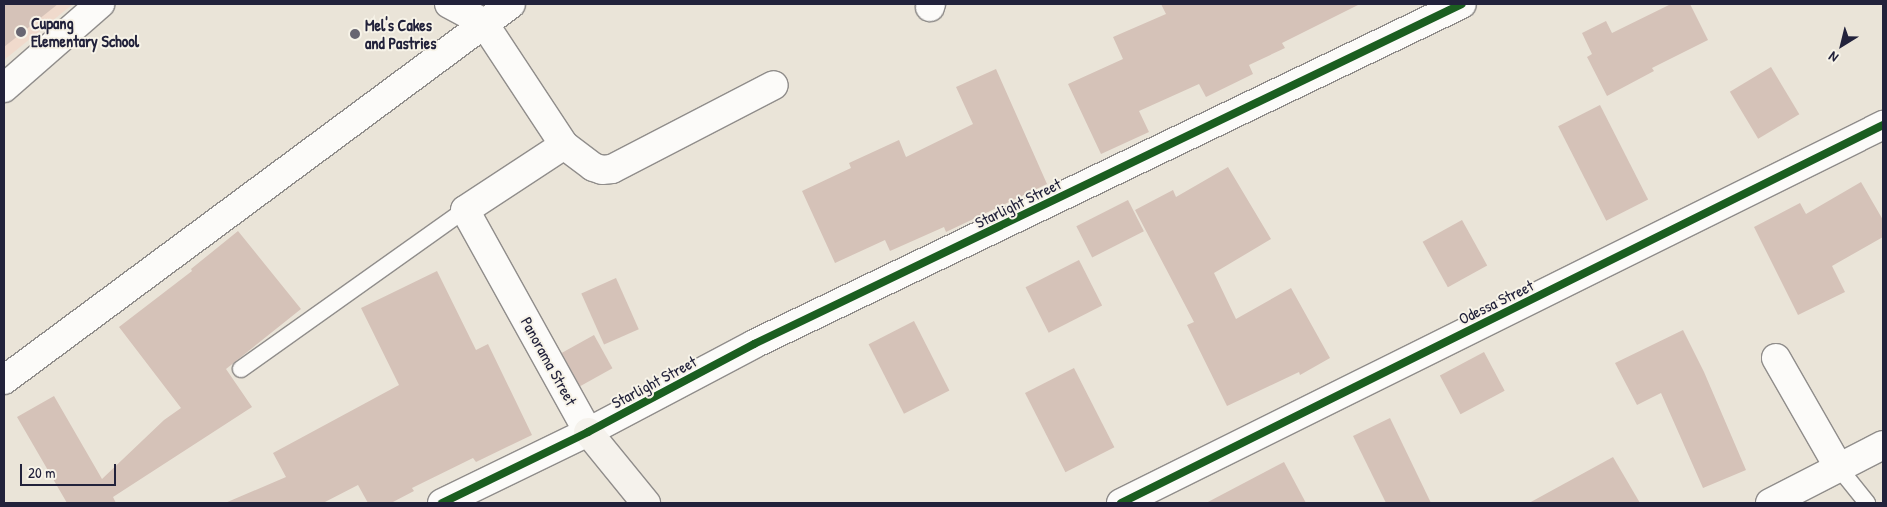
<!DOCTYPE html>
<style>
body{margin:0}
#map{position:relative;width:1887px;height:507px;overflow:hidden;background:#eae4d8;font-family:"Patrick Hand",sans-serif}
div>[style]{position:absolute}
.built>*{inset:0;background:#f0dacc}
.building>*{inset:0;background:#d5c2b8;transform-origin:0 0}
.roads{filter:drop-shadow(1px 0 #908d8b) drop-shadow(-1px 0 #908d8b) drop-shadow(0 1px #908d8b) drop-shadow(0 -1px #908d8b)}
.lane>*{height:16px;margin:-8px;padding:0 8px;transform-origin:8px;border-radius:8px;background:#fcfbf9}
.street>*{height:28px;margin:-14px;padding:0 14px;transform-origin:14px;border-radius:14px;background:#fcfbf9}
.secondary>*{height:28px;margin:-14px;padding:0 14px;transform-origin:14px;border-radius:14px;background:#f5f2ec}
.cycleway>*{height:8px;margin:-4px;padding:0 4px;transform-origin:4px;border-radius:4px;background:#1b5e20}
.dots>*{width:14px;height:14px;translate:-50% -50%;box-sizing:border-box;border:2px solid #f7f3e8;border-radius:50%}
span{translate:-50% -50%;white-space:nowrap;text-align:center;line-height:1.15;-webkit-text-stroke:4px #f7f3e8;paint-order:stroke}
.poi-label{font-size:16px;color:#22223b;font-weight:700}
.left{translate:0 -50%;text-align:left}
.street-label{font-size:16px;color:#22223b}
.frame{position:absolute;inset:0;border:5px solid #22223b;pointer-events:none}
.north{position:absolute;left:1817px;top:20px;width:50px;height:50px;-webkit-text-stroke:4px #f7f3e8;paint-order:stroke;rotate:216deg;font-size:14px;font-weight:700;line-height:20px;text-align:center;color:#22223b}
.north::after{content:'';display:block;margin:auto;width:18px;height:22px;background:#22223b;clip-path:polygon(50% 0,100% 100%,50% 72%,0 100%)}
.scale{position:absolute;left:20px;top:464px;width:96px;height:22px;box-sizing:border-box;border:2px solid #22223b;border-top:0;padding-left:6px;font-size:15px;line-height:18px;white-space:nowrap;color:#22223b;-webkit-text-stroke:4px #f7f3e8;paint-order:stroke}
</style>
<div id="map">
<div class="built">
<div style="clip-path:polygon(4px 4px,73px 4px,4px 60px)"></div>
</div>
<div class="building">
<div style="clip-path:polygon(4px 4px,58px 4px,4px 47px)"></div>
<div style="clip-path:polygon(1161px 4px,1360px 4px,1282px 43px,1285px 48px,1249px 65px,1253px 74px,1206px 97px,1199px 84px,1139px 111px,1149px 132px,1101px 154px,1068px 84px,1123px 59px,1113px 37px,1166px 14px)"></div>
<div style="clip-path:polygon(1671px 4px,1690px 4px,1708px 40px,1652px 68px,1654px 71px,1607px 96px,1587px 57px,1592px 54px,1582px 33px,1606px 21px,1612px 33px)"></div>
<div style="left:1771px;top:67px;width:55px;height:48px;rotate:59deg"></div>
<div style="clip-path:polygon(996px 69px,1047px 184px,946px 232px,944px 227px,890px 251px,885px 240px,835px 263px,802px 191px,851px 168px,849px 163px,899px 140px,906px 157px,973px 124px,956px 87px)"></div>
<div style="left:1600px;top:105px;width:106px;height:47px;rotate:63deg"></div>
<div style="clip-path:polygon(1228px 167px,1271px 239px,1214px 273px,1236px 319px,1291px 288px,1330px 358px,1300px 375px,1299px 372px,1227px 406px,1187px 325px,1194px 322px,1135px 210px,1173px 190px,1176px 197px)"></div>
<div style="clip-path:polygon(1861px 182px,1883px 220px,1883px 237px,1832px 266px,1845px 292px,1798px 315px,1754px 227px,1800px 203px,1806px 214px)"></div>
<div style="left:1128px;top:200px;width:35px;height:58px;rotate:63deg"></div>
<div style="left:1462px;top:220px;width:52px;height:45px;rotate:61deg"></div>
<div style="clip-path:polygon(238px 231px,301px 309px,226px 369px,252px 407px,113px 497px,116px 503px,67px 503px,17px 417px,54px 396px,102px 479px,164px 420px,181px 408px,119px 327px,192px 271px,191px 269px)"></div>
<div style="left:1079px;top:260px;width:51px;height:60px;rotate:63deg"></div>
<div style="clip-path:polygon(437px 271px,476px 350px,488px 344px,532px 435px,476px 462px,473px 458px,412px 488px,414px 491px,391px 503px,368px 503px,358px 485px,323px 503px,225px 503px,286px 477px,273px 453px,399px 385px,361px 308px)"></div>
<div style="left:616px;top:278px;width:56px;height:38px;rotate:66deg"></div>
<div style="left:914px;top:321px;width:78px;height:51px;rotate:63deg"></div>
<div style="clip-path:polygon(1683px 330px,1704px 372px,1746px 470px,1703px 488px,1661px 393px,1637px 405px,1615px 363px)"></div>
<div style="left:594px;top:335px;width:38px;height:37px;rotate:61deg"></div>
<div style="left:1484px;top:352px;width:44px;height:50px;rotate:62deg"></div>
<div style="left:1074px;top:368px;width:89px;height:55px;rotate:63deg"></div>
<div style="clip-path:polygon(1390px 418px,1431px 503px,1386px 503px,1353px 436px)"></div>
<div style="clip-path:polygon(1613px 457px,1640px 503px,1529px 503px)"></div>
<div style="clip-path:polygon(1284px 462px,1306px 503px,1206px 503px)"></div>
</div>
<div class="roads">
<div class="lane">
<div style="left:241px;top:369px;width:275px;rotate:-35.4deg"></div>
<div style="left:1839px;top:468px;width:45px;rotate:51.3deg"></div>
</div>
<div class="street">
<div style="left:449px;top:4px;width:38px;rotate:28deg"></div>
<div style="left:483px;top:22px;width:147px;rotate:56.6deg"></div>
<div style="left:564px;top:145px;width:36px;rotate:37deg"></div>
<div style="left:593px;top:167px;width:9px;rotate:18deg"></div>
<div style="left:602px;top:170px;width:10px;rotate:-6deg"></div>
<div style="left:612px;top:169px;width:182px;rotate:-27.4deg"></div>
<div style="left:930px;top:7px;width:3px;rotate:-72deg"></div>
<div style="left:4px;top:88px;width:128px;rotate:-41.2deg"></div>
<div style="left:564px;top:145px;width:118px;rotate:146.7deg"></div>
<div style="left:465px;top:210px;width:254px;rotate:61deg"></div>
<div style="left:1776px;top:358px;width:127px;rotate:60.2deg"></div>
<div style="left:4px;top:380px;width:631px;rotate:-36.56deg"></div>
<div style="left:442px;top:503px;width:162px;rotate:-25.9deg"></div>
<div style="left:588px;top:432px;width:188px;rotate:-27.9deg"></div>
<div style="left:754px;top:344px;width:785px;rotate:-25.65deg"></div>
<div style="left:1121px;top:503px;width:851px;rotate:-26.38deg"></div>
<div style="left:1770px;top:503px;width:127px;rotate:-27.2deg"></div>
</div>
<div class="secondary">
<div style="left:588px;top:432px;width:92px;rotate:50.8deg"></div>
</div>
</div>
<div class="cycleway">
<div style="left:442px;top:503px;width:162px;rotate:-25.9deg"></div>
<div style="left:588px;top:432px;width:188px;rotate:-27.9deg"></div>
<div style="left:754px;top:344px;width:785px;rotate:-25.65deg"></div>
<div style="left:1121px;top:503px;width:851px;rotate:-26.38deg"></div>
</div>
<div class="dots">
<div style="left:21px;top:32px;background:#686672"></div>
<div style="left:355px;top:34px;background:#686672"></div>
</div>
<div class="poi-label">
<span class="left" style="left:31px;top:32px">Cupang<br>Elementary School</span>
<span class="left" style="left:365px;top:34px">Mel's Cakes<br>and Pastries</span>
</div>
<div class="street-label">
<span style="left:1018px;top:203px;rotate:-26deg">Starlight Street</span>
<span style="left:1496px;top:302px;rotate:-26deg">Odessa Street</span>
<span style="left:549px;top:361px;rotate:61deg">Panorama Street</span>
<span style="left:654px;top:382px;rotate:-28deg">Starlight Street</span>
</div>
<div class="frame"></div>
<div class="north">N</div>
<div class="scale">20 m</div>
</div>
